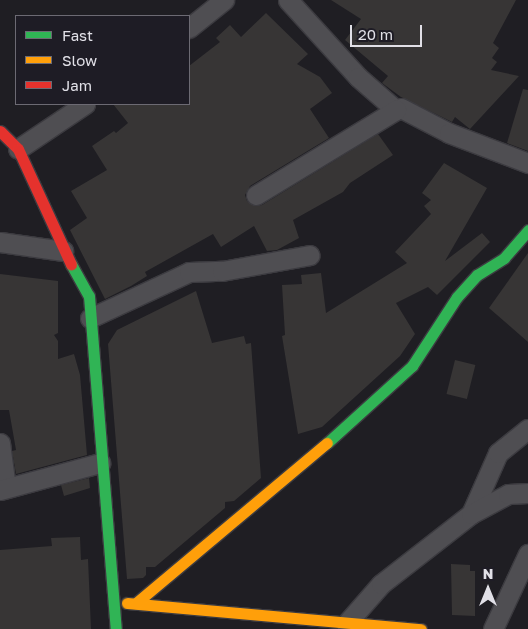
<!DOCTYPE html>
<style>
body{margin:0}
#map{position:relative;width:528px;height:629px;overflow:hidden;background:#1f1e23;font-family:"Golos Text",sans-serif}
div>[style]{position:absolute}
.building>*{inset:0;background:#373535;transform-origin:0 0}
.roads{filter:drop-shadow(1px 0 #3c3b40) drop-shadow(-1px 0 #3c3b40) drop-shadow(0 1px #3c3b40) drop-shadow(0 -1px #3c3b40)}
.street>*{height:19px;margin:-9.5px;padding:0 9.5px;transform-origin:9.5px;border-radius:9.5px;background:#4f4e52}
.fast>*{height:11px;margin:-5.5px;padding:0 5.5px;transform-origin:5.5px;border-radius:5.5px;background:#30b455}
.slow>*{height:11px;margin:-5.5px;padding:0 5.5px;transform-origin:5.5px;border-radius:5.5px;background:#ff9f0a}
.jam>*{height:11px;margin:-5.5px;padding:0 5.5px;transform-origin:5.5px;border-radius:5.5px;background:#e5322d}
span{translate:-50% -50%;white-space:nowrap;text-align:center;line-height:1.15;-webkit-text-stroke:5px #1e1c25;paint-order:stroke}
.legend{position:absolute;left:15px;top:15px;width:175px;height:90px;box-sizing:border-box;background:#1e1c25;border:1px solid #6c6a73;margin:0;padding:6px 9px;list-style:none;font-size:15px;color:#e1e0e7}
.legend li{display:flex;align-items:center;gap:10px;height:25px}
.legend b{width:25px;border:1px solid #6c6a73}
.north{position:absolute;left:463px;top:564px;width:50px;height:50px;-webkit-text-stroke:4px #1e1c25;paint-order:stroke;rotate:0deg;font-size:14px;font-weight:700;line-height:20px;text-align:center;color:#e1e0e7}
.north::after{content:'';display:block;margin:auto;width:18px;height:22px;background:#e1e0e7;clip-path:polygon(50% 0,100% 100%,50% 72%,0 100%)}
.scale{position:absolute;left:350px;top:25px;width:72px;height:22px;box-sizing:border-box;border:2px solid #e1e0e7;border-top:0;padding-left:6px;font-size:15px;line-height:18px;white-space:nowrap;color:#e1e0e7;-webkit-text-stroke:4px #1e1c25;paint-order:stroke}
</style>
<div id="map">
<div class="building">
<div style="clip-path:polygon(331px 0,516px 0,493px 43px,499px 48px,492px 58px,497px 62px,491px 70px,519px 76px,470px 129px,455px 117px,452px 122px,401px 97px,382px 83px,388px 76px,345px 40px,361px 19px)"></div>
<div style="clip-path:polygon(266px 13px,308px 54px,297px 64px,320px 77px,332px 93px,310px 109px,329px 138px,250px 186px,245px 195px,247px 201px,256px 206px,262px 205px,378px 134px,393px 155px,350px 183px,343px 192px,293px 220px,299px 238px,277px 250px,267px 251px,254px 226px,221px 247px,213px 234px,145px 272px,147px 276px,131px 286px,105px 299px,70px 230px,87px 218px,71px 191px,107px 170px,92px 146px,114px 131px,116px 133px,128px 123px,113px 104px,189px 104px,189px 66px,220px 42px,216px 38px,230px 25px,241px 37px)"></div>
<div style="clip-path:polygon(523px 89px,528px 90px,528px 151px,507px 143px)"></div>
<div style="clip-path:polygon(444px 163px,487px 188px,445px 261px,482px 233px,490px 242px,437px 295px,428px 287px,396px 303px,415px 334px,400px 356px,322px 427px,298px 434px,282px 336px,285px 335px,282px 285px,302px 284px,301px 275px,321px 273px,326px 313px,407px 263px,395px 252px,431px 214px,424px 206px,431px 200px,422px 193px)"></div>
<div style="clip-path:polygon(528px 253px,528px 342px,489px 308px)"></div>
<div style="clip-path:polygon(0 274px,58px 281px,58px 333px,54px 335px,58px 341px,58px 359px,74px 354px,80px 375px,87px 455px,16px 474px,12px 451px,16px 450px,9px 410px,0 410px)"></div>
<div style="clip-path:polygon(196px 291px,212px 343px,244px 336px,246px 344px,251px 343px,261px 478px,234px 501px,225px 502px,225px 508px,155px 567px,146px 567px,146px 575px,143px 578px,127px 579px,108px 344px,117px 330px)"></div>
<div style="left:455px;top:360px;width:21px;height:35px;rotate:14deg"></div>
<div style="clip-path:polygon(89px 478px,90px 488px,64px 496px,61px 485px)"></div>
<div style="clip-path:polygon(80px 537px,81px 560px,88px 559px,91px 629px,0 629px,0 550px,52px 546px,51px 538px)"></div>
<div style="clip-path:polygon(451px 564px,470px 565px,470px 571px,475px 571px,475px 616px,452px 615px)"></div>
</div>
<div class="roads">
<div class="street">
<div style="left:288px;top:0;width:104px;rotate:47.7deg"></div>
<div style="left:358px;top:77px;width:50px;rotate:41deg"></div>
<div style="left:396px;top:110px;width:5px;rotate:-22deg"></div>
<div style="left:401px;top:108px;width:54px;rotate:27.5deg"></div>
<div style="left:449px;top:133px;width:85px;rotate:20.8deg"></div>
<div style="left:189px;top:28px;width:45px;rotate:-38.7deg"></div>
<div style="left:18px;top:149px;width:81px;rotate:-33.9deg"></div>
<div style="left:256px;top:195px;width:164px;rotate:-31.3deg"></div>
<div style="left:0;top:242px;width:64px;rotate:8.1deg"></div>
<div style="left:90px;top:318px;width:109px;rotate:-24.9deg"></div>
<div style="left:189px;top:272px;width:33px;rotate:-2deg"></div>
<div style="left:222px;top:271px;width:89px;rotate:-10.3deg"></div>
<div style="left:0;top:443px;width:45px;rotate:82.4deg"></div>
<div style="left:0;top:490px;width:104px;rotate:-15.1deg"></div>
<div style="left:471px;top:514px;width:67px;rotate:-66.1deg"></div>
<div style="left:498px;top:453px;width:38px;rotate:-39deg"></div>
<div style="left:346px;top:624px;width:53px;rotate:-48.8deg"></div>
<div style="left:381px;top:584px;width:114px;rotate:-37.9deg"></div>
<div style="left:471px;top:514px;width:42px;rotate:-28.4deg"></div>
<div style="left:508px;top:494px;width:20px;rotate:-3deg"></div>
<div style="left:493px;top:629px;width:83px;rotate:-65deg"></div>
</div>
<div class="fast">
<div style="left:71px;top:264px;width:37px;rotate:61deg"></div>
<div style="left:89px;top:296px;width:334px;rotate:85.4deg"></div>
<div style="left:327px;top:443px;width:115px;rotate:-42.2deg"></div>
<div style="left:412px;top:366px;width:82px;rotate:-56.9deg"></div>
<div style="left:457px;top:297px;width:30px;rotate:-48deg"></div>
<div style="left:477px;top:275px;width:32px;rotate:-32deg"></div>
<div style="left:504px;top:258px;width:37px;rotate:-49deg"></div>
</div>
<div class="slow">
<div style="left:127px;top:603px;width:295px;rotate:5.1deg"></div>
<div style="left:136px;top:603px;width:249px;rotate:-40deg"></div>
</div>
<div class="jam">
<div style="left:0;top:131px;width:25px;rotate:45deg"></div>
<div style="left:18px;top:149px;width:127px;rotate:65.3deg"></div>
</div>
</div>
<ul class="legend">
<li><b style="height:6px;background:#30b455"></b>Fast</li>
<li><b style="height:6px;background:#ff9f0a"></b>Slow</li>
<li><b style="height:6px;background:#e5322d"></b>Jam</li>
</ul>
<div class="north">N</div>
<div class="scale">20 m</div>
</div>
